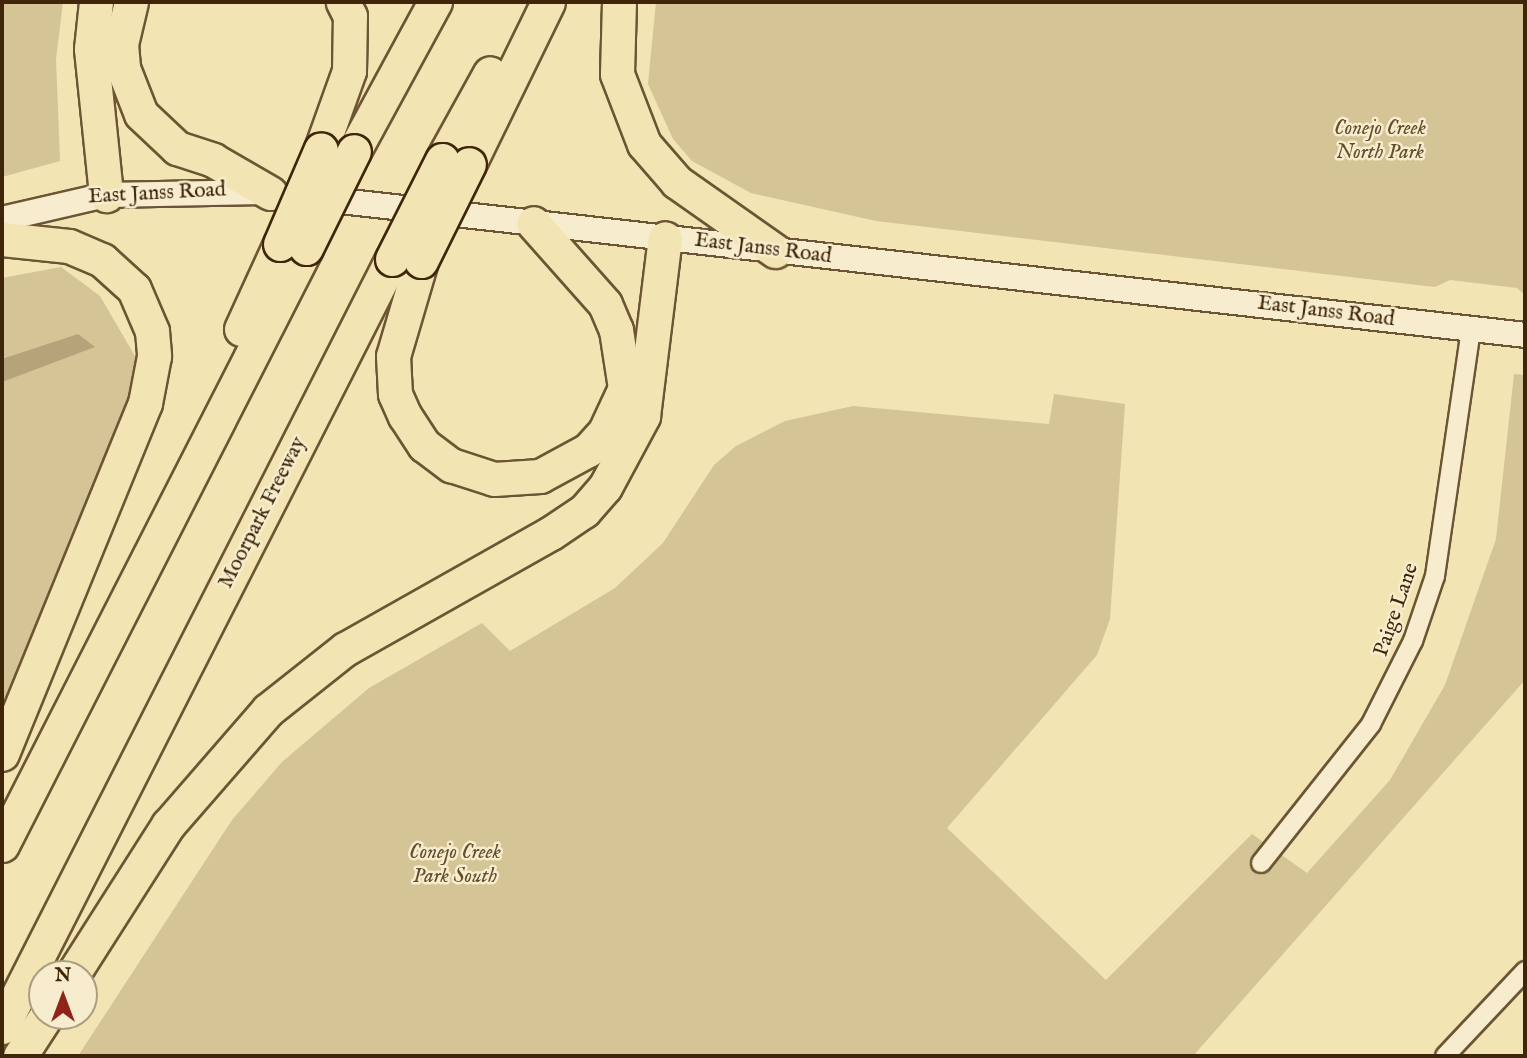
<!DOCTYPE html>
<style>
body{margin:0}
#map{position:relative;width:1527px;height:1058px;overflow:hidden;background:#f2e4b3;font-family:"IM FELL English",serif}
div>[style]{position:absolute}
.green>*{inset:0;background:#d4c496}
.water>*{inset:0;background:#b5a37a}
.roads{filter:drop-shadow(2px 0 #6c5534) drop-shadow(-2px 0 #6c5534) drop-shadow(0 2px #6c5534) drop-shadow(0 -2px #6c5534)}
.street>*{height:18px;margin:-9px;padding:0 9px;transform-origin:9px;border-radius:9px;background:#f7edce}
.secondary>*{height:24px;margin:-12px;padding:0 12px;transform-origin:12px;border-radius:12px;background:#f7edce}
.highway>*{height:33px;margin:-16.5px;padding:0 16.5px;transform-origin:16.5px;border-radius:16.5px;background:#f2e4b3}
.bridges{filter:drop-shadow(2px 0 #3f250a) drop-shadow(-2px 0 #3f250a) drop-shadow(0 2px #3f250a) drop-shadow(0 -2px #3f250a)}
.highway-bridge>*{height:33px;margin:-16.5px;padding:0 16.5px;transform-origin:16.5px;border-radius:16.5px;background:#f2e4b3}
span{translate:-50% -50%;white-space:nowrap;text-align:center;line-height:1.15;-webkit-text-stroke:5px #f7edce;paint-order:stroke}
.park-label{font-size:21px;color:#644d2d;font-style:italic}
.street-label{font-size:21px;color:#3f250a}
.frame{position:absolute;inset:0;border:4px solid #3f250a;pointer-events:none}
.north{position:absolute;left:28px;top:960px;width:70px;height:70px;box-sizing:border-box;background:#f7edce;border:2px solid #ad9d80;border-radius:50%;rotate:0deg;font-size:19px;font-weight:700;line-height:28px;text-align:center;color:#3f250a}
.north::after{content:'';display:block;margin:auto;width:24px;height:32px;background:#8f2418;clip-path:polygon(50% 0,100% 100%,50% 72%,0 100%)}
</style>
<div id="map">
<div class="green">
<div style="clip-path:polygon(2px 2px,63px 2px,56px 59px,60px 161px,2px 177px)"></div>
<div style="clip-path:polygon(656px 2px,1525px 2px,1525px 295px,1517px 288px,1450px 280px,1435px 287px,876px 221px,751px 193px,692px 161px,673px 139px,648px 84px)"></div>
<div style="clip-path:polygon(61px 267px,100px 296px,143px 370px,2px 709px,2px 278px)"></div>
<div style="clip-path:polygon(1514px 374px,1525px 375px,1525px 680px,1193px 1056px,78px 1056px,232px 820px,282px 762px,369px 688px,482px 623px,510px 651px,615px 588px,663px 543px,714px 465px,736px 446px,785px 421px,853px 406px,1049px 424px,1054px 394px,1125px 404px,1110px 619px,1097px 655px,947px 828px,1106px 980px,1252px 834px,1307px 873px,1390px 780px,1445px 685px,1496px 539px)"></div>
</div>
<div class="water">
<div style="clip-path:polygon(78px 334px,95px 347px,2px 382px,2px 359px)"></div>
</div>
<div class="roads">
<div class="street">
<div style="left:1261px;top:863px;width:177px;rotate:-51.6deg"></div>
<div style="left:1371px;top:724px;width:93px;rotate:-63.2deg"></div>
<div style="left:1413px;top:641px;width:69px;rotate:-71.3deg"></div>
<div style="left:1435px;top:576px;width:251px;rotate:-81.7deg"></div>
<div style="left:1445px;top:1056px;width:117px;rotate:-46.7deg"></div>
</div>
<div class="secondary">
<div style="left:314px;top:198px;width:1219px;rotate:6.45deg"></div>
<div style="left:2px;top:219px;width:107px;rotate:-13deg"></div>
<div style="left:106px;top:195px;width:158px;rotate:-1.1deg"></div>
</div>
<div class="highway">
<div style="left:96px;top:2px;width:47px;rotate:96.1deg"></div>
<div style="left:91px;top:49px;width:147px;rotate:84.1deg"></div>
<div style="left:131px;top:2px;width:43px;rotate:103.4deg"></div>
<div style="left:121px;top:44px;width:24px;rotate:85deg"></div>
<div style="left:123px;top:68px;width:49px;rotate:68.6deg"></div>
<div style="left:141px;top:114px;width:50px;rotate:43.4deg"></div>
<div style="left:177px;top:148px;width:38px;rotate:18deg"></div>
<div style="left:213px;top:160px;width:66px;rotate:30.1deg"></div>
<div style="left:619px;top:2px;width:72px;rotate:91.6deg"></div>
<div style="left:617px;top:74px;width:75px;rotate:68.9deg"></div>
<div style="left:644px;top:144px;width:50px;rotate:49deg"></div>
<div style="left:677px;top:182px;width:120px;rotate:35.1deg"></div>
<div style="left:321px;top:149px;width:83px;rotate:-70.3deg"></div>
<div style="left:349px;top:71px;width:55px;rotate:-89deg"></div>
<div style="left:350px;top:16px;width:16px;rotate:-117deg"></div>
<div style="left:354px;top:151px;width:170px;rotate:-61.5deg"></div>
<div style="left:442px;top:160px;width:99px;rotate:-61.1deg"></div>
<div style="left:469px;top:164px;width:180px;rotate:-64deg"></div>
<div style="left:2px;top:239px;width:67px;rotate:6deg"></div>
<div style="left:69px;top:246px;width:36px;rotate:23deg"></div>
<div style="left:102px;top:260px;width:43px;rotate:42.2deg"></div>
<div style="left:134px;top:289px;width:46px;rotate:66.8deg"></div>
<div style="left:152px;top:331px;width:25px;rotate:85deg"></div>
<div style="left:154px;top:356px;width:48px;rotate:100.8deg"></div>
<div style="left:145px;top:403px;width:379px;rotate:112.2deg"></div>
<div style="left:421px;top:261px;width:99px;rotate:106.4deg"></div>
<div style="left:393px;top:356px;width:38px;rotate:87deg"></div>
<div style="left:395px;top:394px;width:24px;rotate:66deg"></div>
<div style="left:405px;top:416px;width:35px;rotate:57deg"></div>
<div style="left:424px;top:445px;width:34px;rotate:37deg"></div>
<div style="left:451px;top:465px;width:45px;rotate:18deg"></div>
<div style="left:494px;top:479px;width:46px;rotate:-3.7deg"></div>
<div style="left:540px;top:476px;width:55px;rotate:-28.4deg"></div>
<div style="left:588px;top:450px;width:25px;rotate:-48deg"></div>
<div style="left:605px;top:431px;width:47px;rotate:-65.1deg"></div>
<div style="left:625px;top:388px;width:59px;rotate:-98.8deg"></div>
<div style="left:616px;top:330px;width:28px;rotate:-113deg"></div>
<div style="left:605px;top:304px;width:108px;rotate:-131.6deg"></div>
<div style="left:241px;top:329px;width:94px;rotate:-65.4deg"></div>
<div style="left:2px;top:845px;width:670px;rotate:-63.01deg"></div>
<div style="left:73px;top:974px;width:177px;rotate:-57.5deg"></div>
<div style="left:168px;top:825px;width:152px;rotate:-49deg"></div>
<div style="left:268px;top:710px;width:98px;rotate:-38.4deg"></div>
<div style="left:345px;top:649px;width:236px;rotate:-29.4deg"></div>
<div style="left:551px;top:533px;width:40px;rotate:-34deg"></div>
<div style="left:584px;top:511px;width:32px;rotate:-49deg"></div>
<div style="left:605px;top:487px;width:81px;rotate:-61.8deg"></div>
<div style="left:643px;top:416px;width:179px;rotate:-83deg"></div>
<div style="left:2px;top:1027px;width:861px;rotate:-63.08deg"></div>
<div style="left:20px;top:1056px;width:48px;rotate:-57deg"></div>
</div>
</div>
<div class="bridges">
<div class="highway-bridge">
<div style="left:280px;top:244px;width:103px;rotate:-66.7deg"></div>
<div style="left:306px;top:248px;width:108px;rotate:-63.7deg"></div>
<div style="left:392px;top:259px;width:111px;rotate:-63.2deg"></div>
<div style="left:421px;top:261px;width:108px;rotate:-63.7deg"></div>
</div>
</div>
<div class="park-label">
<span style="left:1380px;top:141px">Conejo Creek<br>North Park</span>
<span style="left:455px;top:865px">Conejo Creek<br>Park South</span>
</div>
<div class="street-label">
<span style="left:157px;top:194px;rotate:-3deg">East Janss Road</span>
<span style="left:763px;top:249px;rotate:7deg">East Janss Road</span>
<span style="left:1326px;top:312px;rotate:7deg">East Janss Road</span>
<span style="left:263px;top:513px;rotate:-63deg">Moorpark Freeway</span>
<span style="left:1397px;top:610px;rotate:-71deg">Paige Lane</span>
</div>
<div class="frame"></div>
<div class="north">N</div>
</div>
